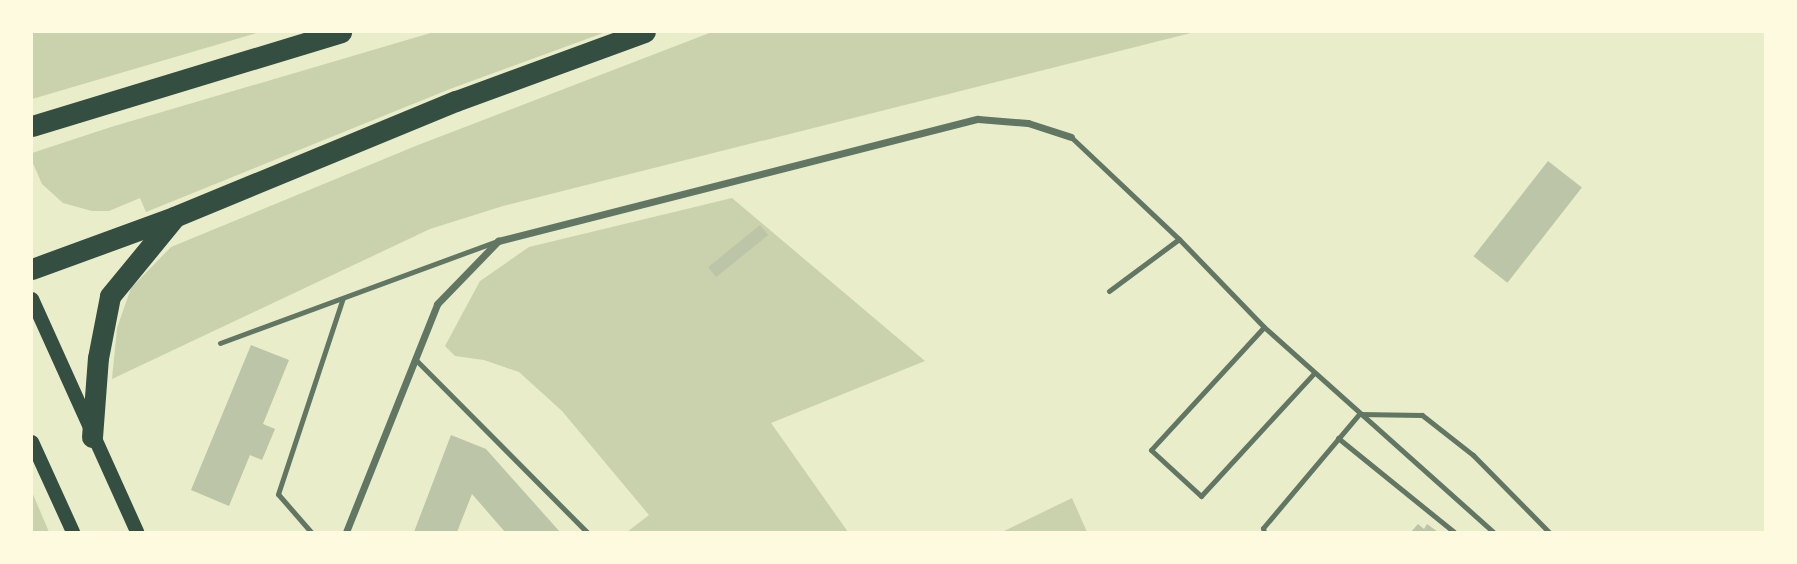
<!DOCTYPE html>
<style>
body{margin:0}
#map{position:relative;width:1797px;height:564px;overflow:hidden;background:#e9edc9;font-family:Literata,serif}
div>[style]{position:absolute}
.green>*{inset:0;background:#cad2ad}
.building>*{inset:0;background:#bcc5a7;transform-origin:0 0}
.service>*{height:5px;margin:-2.5px;padding:0 2.5px;transform-origin:2.5px;border-radius:2.5px;background:#617663}
.minor>*{height:7px;margin:-3.5px;padding:0 3.5px;transform-origin:3.5px;border-radius:3.5px;background:#617663}
.secondary>*{height:14px;margin:-7px;padding:0 7px;transform-origin:7px;border-radius:7px;background:#344e41}
.motorway>*{height:21px;margin:-10.5px;padding:0 10.5px;transform-origin:10.5px;border-radius:10.5px;background:#344e41}
span{translate:-50% -50%;white-space:nowrap;text-align:center;line-height:1.15;-webkit-text-stroke:7px #fefae0;paint-order:stroke}
.frame{position:absolute;inset:0;border:33px solid #fefae0;pointer-events:none}
</style>
<div id="map">
<div class="green">
<div style="clip-path:polygon(32px 32px,260px 32px,32px 99px)"></div>
<div style="clip-path:polygon(434px 32px,606px 32px,450px 89px,146px 212px,140px 198px,109px 211px,92px 211px,63px 203px,42px 184px,32px 161px,32px 153px,111px 127px)"></div>
<div style="clip-path:polygon(712px 32px,1195px 32px,503px 206px,430px 229px,112px 379px,117px 328px,131px 288px,171px 247px,418px 145px)"></div>
<div style="clip-path:polygon(732px 198px,925px 361px,771px 423px,848px 532px,627px 532px,649px 515px,562px 411px,519px 372px,484px 360px,455px 356px,445px 346px,480px 281px,529px 247px)"></div>
<div style="clip-path:polygon(32px 492px,49px 532px,32px 532px)"></div>
<div style="clip-path:polygon(1072px 498px,1087px 532px,1002px 532px)"></div>
</div>
<div class="building">
<div style="left:1548px;top:161px;width:43px;height:121px;rotate:38deg"></div>
<div style="left:760px;top:225px;width:13px;height:67px;rotate:51deg"></div>
<div style="clip-path:polygon(251px 345px,289px 360px,263px 424px,275px 429px,262px 460px,250px 455px,229px 506px,191px 490px)"></div>
<div style="clip-path:polygon(451px 435px,486px 449px,560px 532px,505px 532px,472px 494px,457px 532px,414px 532px)"></div>
<div style="clip-path:polygon(1418px 524px,1424px 529px,1427px 524px,1438px 532px,1411px 532px)"></div>
</div>
<div class="service">
<div style="left:1071px;top:137px;width:149px;rotate:43.4deg"></div>
<div style="left:1179px;top:239px;width:122px;rotate:46deg"></div>
<div style="left:1264px;top:327px;width:307px;rotate:41.8deg"></div>
<div style="left:1109px;top:291px;width:87px;rotate:-36.6deg"></div>
<div style="left:1264px;top:327px;width:167px;rotate:132.6deg"></div>
<div style="left:1151px;top:450px;width:68px;rotate:42.6deg"></div>
<div style="left:1201px;top:496px;width:167px;rotate:-47.4deg"></div>
<div style="left:220px;top:343px;width:293px;rotate:-20.2deg"></div>
<div style="left:415px;top:359px;width:244px;rotate:45.2deg"></div>
<div style="left:1338px;top:438px;width:149px;rotate:39deg"></div>
<div style="left:311px;top:532px;width:50px;rotate:-131deg"></div>
<div style="left:278px;top:494px;width:206px;rotate:-71.7deg"></div>
<div style="left:1264px;top:532px;width:4px;rotate:-104deg"></div>
<div style="left:1263px;top:528px;width:149px;rotate:-49.9deg"></div>
<div style="left:1359px;top:414px;width:63px;rotate:0.9deg"></div>
<div style="left:1422px;top:415px;width:65px;rotate:38.1deg"></div>
<div style="left:1473px;top:455px;width:108px;rotate:45.4deg"></div>
</div>
<div class="minor">
<div style="left:346px;top:532px;width:245px;rotate:-68.2deg"></div>
<div style="left:437px;top:304px;width:88px;rotate:-45.9deg"></div>
<div style="left:498px;top:241px;width:495px;rotate:-14.3deg"></div>
<div style="left:978px;top:119px;width:50px;rotate:4.6deg"></div>
<div style="left:1028px;top:123px;width:45px;rotate:18deg"></div>
</div>
<div class="secondary">
<div style="left:32px;top:299px;width:256px;rotate:65.7deg"></div>
<div style="left:32px;top:442px;width:99px;rotate:65.5deg"></div>
</div>
<div class="motorway">
<div style="left:32px;top:126px;width:323px;rotate:-16.9deg"></div>
<div style="left:32px;top:269px;width:151px;rotate:-20.1deg"></div>
<div style="left:174px;top:217px;width:305px;rotate:-22.4deg"></div>
<div style="left:456px;top:101px;width:201px;rotate:-20.1deg"></div>
<div style="left:92px;top:437px;width:79px;rotate:-85.7deg"></div>
<div style="left:98px;top:358px;width:63px;rotate:-79deg"></div>
<div style="left:110px;top:296px;width:101px;rotate:-50.6deg"></div>
</div>
<div class="frame"></div>
</div>
